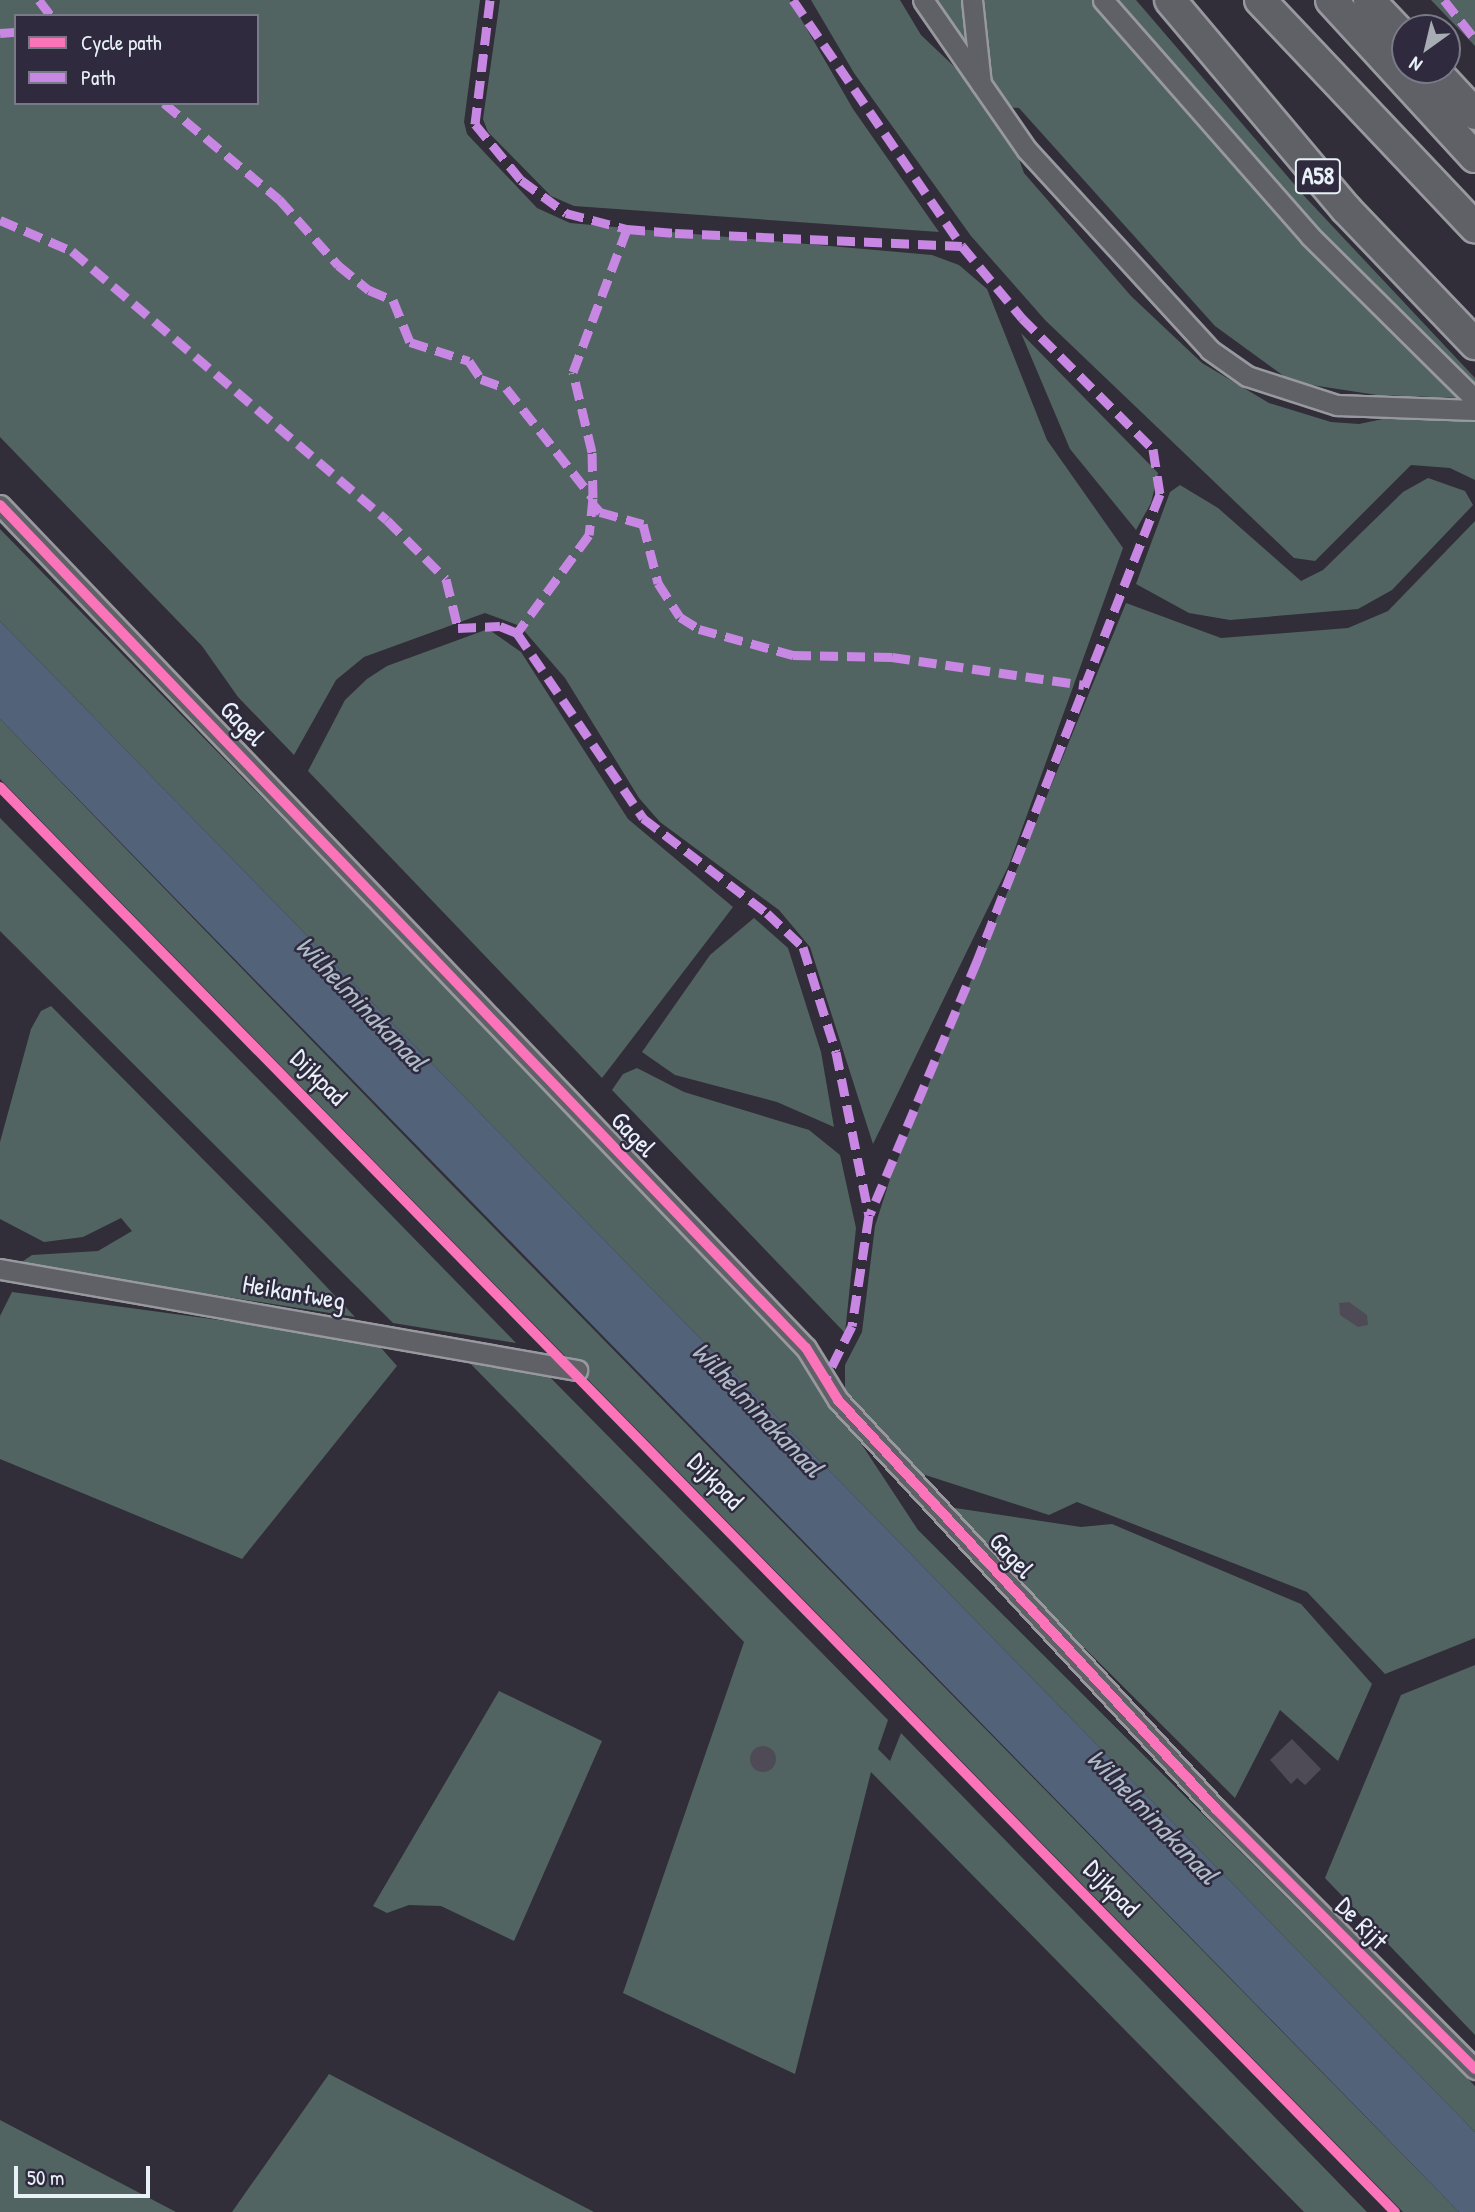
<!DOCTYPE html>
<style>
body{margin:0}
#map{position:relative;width:1475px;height:2212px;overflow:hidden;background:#312e39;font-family:"Patrick Hand",sans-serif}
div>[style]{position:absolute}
.green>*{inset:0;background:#516462}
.water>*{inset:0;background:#516279}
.building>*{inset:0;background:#4f4b56}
.round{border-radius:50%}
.roads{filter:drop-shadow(2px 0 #98999f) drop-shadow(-2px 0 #98999f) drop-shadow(0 2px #98999f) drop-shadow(0 -2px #98999f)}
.minor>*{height:19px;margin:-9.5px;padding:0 9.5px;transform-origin:9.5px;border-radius:9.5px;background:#606067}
.highway>*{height:30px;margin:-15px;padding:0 15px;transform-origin:15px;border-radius:15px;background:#606067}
.quiet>*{height:9px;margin-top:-4.5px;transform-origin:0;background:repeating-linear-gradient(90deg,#c787e3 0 18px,transparent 0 27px)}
.cycleway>*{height:10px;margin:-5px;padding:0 5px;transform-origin:5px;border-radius:5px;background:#fb73b8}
span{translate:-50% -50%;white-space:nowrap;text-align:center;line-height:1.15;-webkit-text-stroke:5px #2f2a3d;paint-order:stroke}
.shield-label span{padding:2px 5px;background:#2f2a3d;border:2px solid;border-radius:5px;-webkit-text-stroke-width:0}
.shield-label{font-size:24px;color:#e8f1f8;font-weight:700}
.street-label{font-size:26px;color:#e8f1f8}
.water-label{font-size:28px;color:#adbac8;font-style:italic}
.legend{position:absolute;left:14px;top:14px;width:245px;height:91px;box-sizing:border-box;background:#2f2a3d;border:2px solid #797a88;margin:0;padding:9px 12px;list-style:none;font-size:21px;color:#e8f1f8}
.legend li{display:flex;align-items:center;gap:14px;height:35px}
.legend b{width:35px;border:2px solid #797a88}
.north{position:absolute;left:1391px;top:14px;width:70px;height:70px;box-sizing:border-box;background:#2f2a3d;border:2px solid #797a88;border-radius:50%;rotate:214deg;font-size:19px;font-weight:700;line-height:28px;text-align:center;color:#e8f1f8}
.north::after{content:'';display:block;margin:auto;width:24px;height:32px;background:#a8adb5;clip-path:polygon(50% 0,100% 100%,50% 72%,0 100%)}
.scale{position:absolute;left:14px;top:2166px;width:136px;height:32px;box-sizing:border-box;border:4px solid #e8f1f8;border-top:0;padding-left:9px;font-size:21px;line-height:24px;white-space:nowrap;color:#e8f1f8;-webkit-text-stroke:5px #2f2a3d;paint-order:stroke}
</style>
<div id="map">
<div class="green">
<div style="clip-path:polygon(evenodd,0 0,480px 0,464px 122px,467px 134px,537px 208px,570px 223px,932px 255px,959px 265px,987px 289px,1047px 440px,1123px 548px,1009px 865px,873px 1144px,810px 947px,779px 910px,660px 822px,639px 798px,565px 678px,520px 626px,485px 613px,364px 657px,336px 680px,294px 755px,238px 697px,202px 646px,0 437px,0 0,16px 16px,257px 16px,257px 103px,16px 103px,16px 16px)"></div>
<div style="clip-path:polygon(500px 0,790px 0,853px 109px,939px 232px,574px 206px,551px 196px,488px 132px,483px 119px)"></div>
<div style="clip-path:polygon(811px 0,900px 0,921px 35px,961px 73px,1017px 154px,1024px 173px,1131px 296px,1202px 363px,1269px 403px,1331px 422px,1359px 424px,1421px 411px,1475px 417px,1475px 480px,1450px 468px,1411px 465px,1315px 561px,1294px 558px,1045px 320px,971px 236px,854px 73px)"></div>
<div style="clip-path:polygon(933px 0,967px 0,971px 55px)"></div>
<div style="clip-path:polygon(978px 0,1097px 0,1461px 392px,1460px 398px,1377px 395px,1292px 382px,1215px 326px,1019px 108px,1005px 107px,986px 69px)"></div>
<div style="clip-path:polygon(1113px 0,1136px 0,1306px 198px,1475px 378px,1475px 391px,1320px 236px)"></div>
<div style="clip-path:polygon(1431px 0,1475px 0,1475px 46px)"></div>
<div style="clip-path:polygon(1021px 333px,1158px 473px,1151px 503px,1136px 530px,1070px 449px)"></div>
<div style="clip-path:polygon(1428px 478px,1465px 491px,1473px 505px,1392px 590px,1358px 609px,1230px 620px,1189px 613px,1136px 584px,1170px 492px,1180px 485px,1218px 508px,1301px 581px,1323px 570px,1403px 492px)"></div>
<div style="clip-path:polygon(1475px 521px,1475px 1638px,1385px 1674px,1307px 1592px,1077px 1502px,1049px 1515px,910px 1470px,845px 1403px,845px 1365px,862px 1332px,875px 1226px,891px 1176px,1126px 603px,1221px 638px,1348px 628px,1388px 611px)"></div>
<div style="clip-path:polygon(0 529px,797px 1346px,918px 1530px,1475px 2086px,1475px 2132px,0 621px)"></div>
<div style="clip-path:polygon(488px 629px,521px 652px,628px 819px,733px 907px,602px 1078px,308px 771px,345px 700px,367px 679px,387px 666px)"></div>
<div style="clip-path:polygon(0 719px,448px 1181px,1459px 2212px,1403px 2212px,0 779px)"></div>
<div style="clip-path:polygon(0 818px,280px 1101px,516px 1343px,393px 1323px,0 931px)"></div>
<div style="clip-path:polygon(754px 918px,788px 948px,821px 1052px,834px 1127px,777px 1102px,675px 1075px,642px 1052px,710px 955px)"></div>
<div style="clip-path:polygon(51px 1006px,271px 1228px,355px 1317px,19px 1264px,32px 1255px,98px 1251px,132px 1231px,121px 1218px,83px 1237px,44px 1242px,0 1219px,0 1142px,31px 1029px,41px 1011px)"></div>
<div style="clip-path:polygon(637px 1068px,684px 1092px,809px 1130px,840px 1155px,856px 1228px,845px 1333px,612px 1090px,623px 1074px)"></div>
<div style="clip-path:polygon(12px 1292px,375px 1341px,397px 1366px,242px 1559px,0 1459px,0 1316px)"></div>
<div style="clip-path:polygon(460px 1353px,536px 1363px,888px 1720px,878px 1749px,890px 1761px,901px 1733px,1367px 2212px,1304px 2212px,871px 1772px,795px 2074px,623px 1993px,744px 1642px)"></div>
<div style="clip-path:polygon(942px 1506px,1081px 1527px,1112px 1524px,1301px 1604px,1372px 1684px,1338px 1761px,1280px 1710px,1235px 1798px)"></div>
<div style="clip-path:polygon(1475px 1665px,1475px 2035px,1325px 1878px,1401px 1695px)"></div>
<div style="clip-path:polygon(499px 1691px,602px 1741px,514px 1941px,441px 1906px,409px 1905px,387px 1913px,373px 1906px)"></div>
<div style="clip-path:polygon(329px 2074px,475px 2150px,594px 2212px,232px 2212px)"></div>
<div style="clip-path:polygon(0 2120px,176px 2212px,0 2212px)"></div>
</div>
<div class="water">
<div style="clip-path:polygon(0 621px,1475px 2132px,1475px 2212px,1459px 2212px,0 719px)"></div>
</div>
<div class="building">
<div style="clip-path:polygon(1349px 1302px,1367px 1315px,1368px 1325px,1358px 1327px,1340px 1315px,1339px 1303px)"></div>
<div style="clip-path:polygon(1292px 1739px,1321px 1769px,1305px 1785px,1297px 1778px,1291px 1784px,1270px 1760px)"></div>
<div class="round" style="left:750px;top:1746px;width:26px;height:26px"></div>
</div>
<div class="roads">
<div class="minor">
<div style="left:923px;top:0;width:183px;rotate:55.3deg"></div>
<div style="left:1027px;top:150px;width:271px;rotate:47.5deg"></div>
<div style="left:1210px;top:350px;width:45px;rotate:35.1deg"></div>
<div style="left:1247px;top:376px;width:95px;rotate:17.9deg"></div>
<div style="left:1337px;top:405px;width:138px;rotate:2.1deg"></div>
<div style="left:972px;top:0;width:84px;rotate:83.9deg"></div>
<div style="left:1103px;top:0;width:314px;rotate:48.7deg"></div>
<div style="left:1310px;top:236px;width:232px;rotate:44.7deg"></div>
<div style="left:0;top:505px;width:1166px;rotate:46.29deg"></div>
<div style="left:806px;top:1348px;width:61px;rotate:58.4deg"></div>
<div style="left:838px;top:1400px;width:557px;rotate:47.26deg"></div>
<div style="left:1216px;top:1809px;width:367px;rotate:45.1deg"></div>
<div style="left:0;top:1269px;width:586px;rotate:9.93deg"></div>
</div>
<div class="highway">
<div style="left:1170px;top:0;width:273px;rotate:49.9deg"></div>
<div style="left:1346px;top:209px;width:187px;rotate:46.3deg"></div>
<div style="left:1260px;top:0;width:313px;rotate:46.6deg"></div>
<div style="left:1331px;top:0;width:213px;rotate:47.5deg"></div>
<div style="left:1369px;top:0;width:52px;rotate:46.5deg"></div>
<div style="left:1434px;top:70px;width:60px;rotate:47deg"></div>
</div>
</div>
<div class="quiet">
<div style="left:39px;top:0;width:20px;rotate:53deg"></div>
<div style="left:490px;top:0;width:125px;rotate:96.9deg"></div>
<div style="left:475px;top:124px;width:72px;rotate:50.6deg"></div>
<div style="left:521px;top:180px;width:56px;rotate:36.3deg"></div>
<div style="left:566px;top:213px;width:63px;rotate:14.7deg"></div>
<div style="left:627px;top:229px;width:48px;rotate:4.8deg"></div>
<div style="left:675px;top:233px;width:287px;rotate:2.6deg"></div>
<div style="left:793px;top:0;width:298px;rotate:55.5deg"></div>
<div style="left:962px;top:246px;width:94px;rotate:50.2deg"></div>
<div style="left:1022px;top:318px;width:185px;rotate:45deg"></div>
<div style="left:1153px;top:449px;width:46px;rotate:81.2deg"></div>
<div style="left:1160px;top:494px;width:502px;rotate:111.4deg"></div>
<div style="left:977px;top:961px;width:275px;rotate:112.9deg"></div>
<div style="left:1444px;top:0;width:50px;rotate:51.5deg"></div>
<div style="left:0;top:33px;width:16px;rotate:-4deg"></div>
<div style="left:164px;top:103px;width:150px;rotate:39.9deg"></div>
<div style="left:279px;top:199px;width:89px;rotate:48.2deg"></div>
<div style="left:338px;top:265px;width:40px;rotate:39deg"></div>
<div style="left:369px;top:290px;width:26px;rotate:23deg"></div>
<div style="left:393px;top:300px;width:45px;rotate:68deg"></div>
<div style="left:410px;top:342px;width:62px;rotate:17.9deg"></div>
<div style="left:469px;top:361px;width:22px;rotate:56deg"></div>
<div style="left:481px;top:379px;width:27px;rotate:20deg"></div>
<div style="left:506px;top:388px;width:140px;rotate:51.7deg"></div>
<div style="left:593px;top:498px;width:37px;rotate:96deg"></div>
<div style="left:589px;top:535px;width:122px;rotate:126.3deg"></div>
<div style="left:0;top:220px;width:78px;rotate:23.3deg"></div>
<div style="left:72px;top:251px;width:414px;rotate:40.5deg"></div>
<div style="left:387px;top:520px;width:83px;rotate:45deg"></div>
<div style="left:446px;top:579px;width:50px;rotate:76.2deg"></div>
<div style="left:458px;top:628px;width:42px;rotate:-2.7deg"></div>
<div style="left:500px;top:626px;width:18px;rotate:22deg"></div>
<div style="left:517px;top:633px;width:224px;rotate:55.7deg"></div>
<div style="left:643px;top:818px;width:156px;rotate:37.5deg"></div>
<div style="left:767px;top:913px;width:50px;rotate:43.4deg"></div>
<div style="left:803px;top:947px;width:110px;rotate:72.6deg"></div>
<div style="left:836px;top:1052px;width:166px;rotate:78.6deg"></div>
<div style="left:869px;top:1215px;width:112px;rotate:98.7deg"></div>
<div style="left:852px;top:1326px;width:58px;rotate:116.6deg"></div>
<div style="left:593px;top:498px;width:46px;rotate:-91.2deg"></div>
<div style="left:592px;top:452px;width:82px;rotate:-103.4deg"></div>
<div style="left:573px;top:372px;width:153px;rotate:-69.3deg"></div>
<div style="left:593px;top:504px;width:11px;rotate:49deg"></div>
<div style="left:600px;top:512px;width:45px;rotate:15.6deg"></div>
<div style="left:643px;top:524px;width:61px;rotate:75.7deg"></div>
<div style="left:658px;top:583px;width:40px;rotate:57.1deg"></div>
<div style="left:680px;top:617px;width:22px;rotate:32deg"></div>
<div style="left:699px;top:629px;width:98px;rotate:15.5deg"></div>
<div style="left:793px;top:655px;width:99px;rotate:1.2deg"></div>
<div style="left:892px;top:657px;width:194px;rotate:8.3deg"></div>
</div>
<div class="cycleway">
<div style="left:0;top:505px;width:1166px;rotate:46.29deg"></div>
<div style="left:806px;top:1348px;width:61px;rotate:58.4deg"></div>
<div style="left:838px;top:1400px;width:557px;rotate:47.26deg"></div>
<div style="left:1216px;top:1809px;width:367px;rotate:45.1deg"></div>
<div style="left:0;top:787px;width:1994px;rotate:45.61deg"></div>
</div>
<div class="shield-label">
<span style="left:1318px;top:176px">A58</span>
</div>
<div class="street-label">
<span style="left:243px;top:723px;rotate:46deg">Gagel</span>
<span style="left:319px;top:1077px;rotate:45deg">Dijkpad</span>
<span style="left:634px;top:1134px;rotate:46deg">Gagel</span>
<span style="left:294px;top:1292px;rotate:10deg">Heikantweg</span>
<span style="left:716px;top:1481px;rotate:46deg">Dijkpad</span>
<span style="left:1012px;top:1555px;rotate:47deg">Gagel</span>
<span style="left:1112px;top:1888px;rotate:46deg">Dijkpad</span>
<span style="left:1362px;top:1923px;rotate:45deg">De Rijt</span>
</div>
<div class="water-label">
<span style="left:362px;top:1003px;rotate:46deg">Wilhelminakanaal</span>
<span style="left:758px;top:1409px;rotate:46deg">Wilhelminakanaal</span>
<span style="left:1153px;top:1816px;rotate:46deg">Wilhelminakanaal</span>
</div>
<ul class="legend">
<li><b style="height:9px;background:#fb73b8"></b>Cycle path</li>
<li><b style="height:9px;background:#c787e3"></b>Path</li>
</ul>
<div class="north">N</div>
<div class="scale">50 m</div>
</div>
